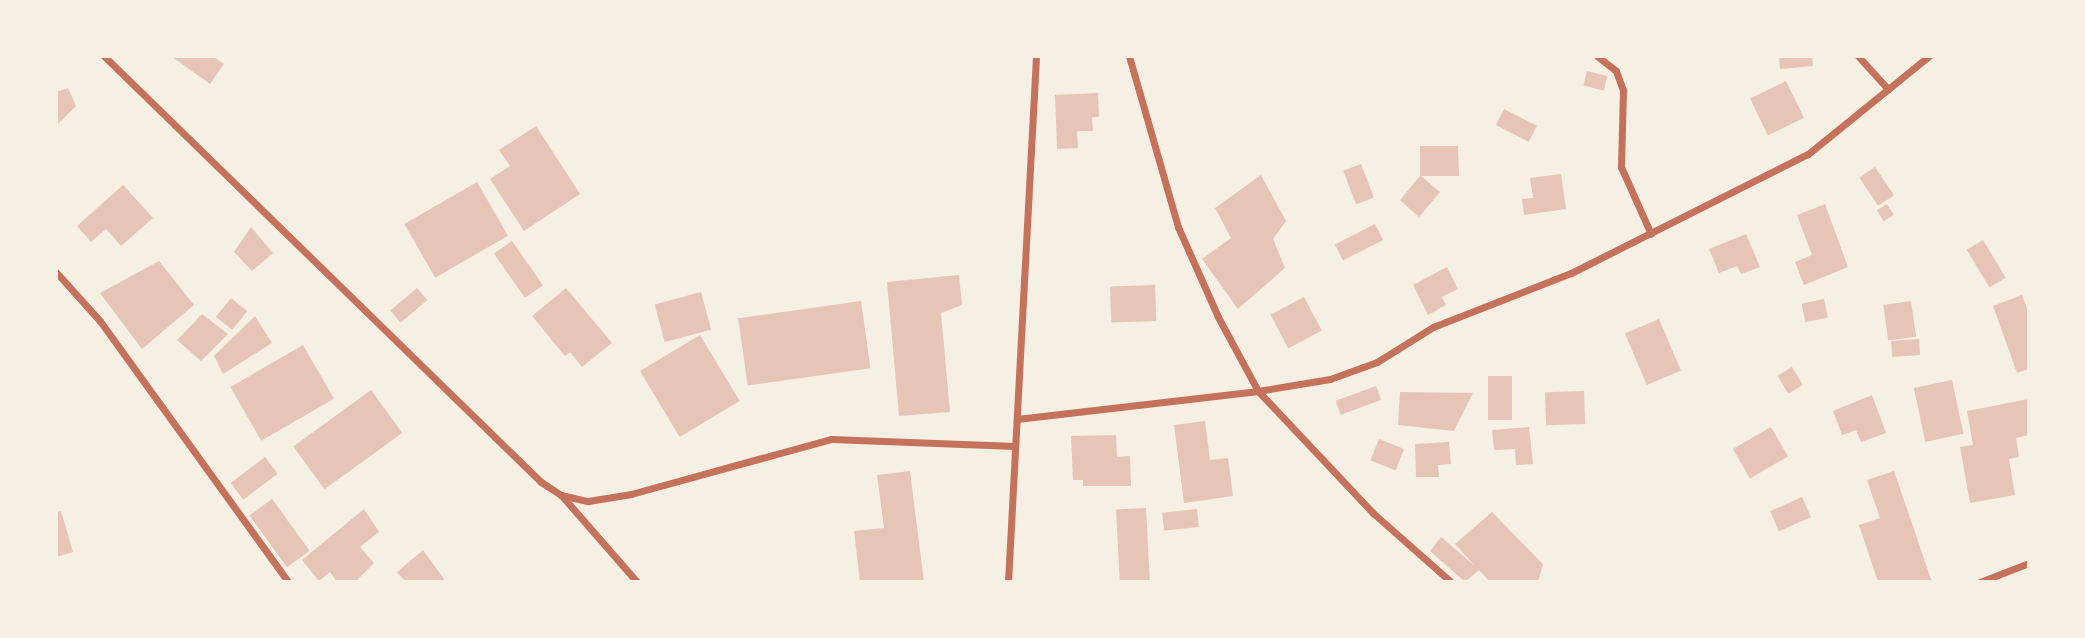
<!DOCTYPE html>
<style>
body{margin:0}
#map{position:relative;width:2085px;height:638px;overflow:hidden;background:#f6efe4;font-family:"Public Sans",sans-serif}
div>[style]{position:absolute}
.building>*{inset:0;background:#e6c5b7;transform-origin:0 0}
.minor>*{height:7px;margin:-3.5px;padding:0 3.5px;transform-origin:3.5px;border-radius:3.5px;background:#c5725c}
span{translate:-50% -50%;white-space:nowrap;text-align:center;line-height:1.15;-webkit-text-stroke:5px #f6efe4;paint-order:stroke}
.frame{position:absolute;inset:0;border:58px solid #f6efe4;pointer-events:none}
</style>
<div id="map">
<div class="building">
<div style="clip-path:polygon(171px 56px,212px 56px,224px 64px,210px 84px)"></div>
<div style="clip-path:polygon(1779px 56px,1812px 56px,1813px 66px,1780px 69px)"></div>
<div style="left:1587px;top:71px;width:21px;height:15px;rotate:14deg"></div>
<div style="left:1786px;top:81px;width:41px;height:40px;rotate:64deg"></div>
<div style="clip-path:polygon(68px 88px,76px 106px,56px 126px,56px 92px)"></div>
<div style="clip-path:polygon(1098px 93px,1099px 117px,1092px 117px,1093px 131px,1077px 131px,1078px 148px,1057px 149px,1055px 95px)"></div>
<div style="left:1504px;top:109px;width:37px;height:18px;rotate:27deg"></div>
<div style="clip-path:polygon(536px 126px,580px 194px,524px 231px,490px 179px,510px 166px,499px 150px)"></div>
<div style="clip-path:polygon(1420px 146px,1458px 146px,1459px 176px,1421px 176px,1440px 192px,1419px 217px,1400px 200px,1420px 176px)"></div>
<div style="left:1361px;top:164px;width:36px;height:19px;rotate:69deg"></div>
<div style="left:1875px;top:167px;width:34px;height:19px;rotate:56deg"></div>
<div style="clip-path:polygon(1561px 174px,1566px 209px,1524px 215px,1522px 199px,1533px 198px,1530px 178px)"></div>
<div style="clip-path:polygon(1261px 175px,1286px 221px,1273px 239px,1285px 268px,1238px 309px,1202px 259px,1231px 238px,1215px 208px)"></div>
<div style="left:477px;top:182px;width:62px;height:84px;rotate:60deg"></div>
<div style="clip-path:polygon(123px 185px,153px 218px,121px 246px,106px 229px,91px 242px,77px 226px)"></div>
<div style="clip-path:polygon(1825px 204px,1848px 267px,1804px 285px,1795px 262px,1812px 255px,1797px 215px)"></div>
<div style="left:1887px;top:204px;width:13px;height:12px;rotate:58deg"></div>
<div style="left:1375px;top:224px;width:18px;height:45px;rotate:63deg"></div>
<div style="clip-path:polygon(251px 227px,273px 253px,252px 271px,234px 252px)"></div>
<div style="clip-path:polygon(1746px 234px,1760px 267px,1741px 274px,1737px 266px,1719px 273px,1709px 249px)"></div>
<div style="left:1983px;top:240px;width:44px;height:19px;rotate:59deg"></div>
<div style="left:512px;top:241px;width:54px;height:22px;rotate:55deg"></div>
<div style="clip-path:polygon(159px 261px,194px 305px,142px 349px,100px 293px)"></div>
<div style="clip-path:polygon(1447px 267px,1458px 289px,1442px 297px,1446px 305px,1428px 315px,1413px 285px)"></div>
<div style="clip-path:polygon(959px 275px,962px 305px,941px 313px,950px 412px,899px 416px,887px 282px)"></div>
<div style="left:1155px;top:285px;width:36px;height:45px;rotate:88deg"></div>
<div style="left:417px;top:288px;width:16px;height:35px;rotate:50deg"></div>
<div style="clip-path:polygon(566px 288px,612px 343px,582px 367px,570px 352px,565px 356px,532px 316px)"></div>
<div style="left:701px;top:292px;width:39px;height:48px;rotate:75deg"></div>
<div style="clip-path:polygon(2022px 295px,2029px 314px,2029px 369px,2017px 373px,1993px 306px)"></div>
<div style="left:1304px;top:297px;width:38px;height:38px;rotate:62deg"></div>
<div style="left:231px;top:298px;width:21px;height:24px;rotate:39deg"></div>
<div style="left:1824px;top:299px;width:19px;height:23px;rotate:78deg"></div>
<div style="left:861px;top:301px;width:68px;height:124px;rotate:82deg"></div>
<div style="left:1911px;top:301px;width:36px;height:28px;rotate:82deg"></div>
<div style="clip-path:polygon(202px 314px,228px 334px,201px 361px,177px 340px)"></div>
<div style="clip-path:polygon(255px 316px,272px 343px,223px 374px,214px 356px)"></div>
<div style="left:1659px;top:319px;width:56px;height:37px;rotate:67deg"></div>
<div style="left:700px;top:335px;width:77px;height:70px;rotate:59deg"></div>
<div style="left:1919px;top:339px;width:16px;height:28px;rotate:86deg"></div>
<div style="left:303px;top:345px;width:62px;height:84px;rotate:60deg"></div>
<div style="left:1792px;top:367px;width:21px;height:17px;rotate:59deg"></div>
<div style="left:1488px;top:376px;width:24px;height:44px"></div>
<div style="left:1952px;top:380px;width:55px;height:39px;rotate:78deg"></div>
<div style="left:1376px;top:386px;width:15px;height:43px;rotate:70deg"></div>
<div style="left:371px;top:390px;width:53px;height:96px;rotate:54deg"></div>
<div style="left:1584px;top:391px;width:33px;height:39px;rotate:88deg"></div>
<div style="clip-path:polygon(1400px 392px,1473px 393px,1454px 431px,1398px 425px)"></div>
<div style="clip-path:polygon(1872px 395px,1886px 433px,1861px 442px,1856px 430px,1842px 435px,1833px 411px)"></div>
<div style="clip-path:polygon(2029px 399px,2029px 435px,2016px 438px,2019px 457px,2009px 459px,2015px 495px,1970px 503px,1960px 447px,1973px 445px,1967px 411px)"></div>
<div style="clip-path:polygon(1205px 421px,1210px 460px,1228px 458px,1233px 496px,1184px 503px,1174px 425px)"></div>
<div style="clip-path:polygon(1529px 427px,1533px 464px,1516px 465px,1515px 449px,1494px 450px,1492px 430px)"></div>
<div style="left:1771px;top:427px;width:34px;height:44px;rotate:60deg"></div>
<div style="clip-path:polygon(1116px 435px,1117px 457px,1130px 456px,1131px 486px,1083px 486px,1083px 480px,1073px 480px,1071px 436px)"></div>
<div style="left:1379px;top:439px;width:27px;height:23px;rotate:22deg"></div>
<div style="clip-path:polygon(1449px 442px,1451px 464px,1438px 465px,1439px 477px,1416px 477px,1415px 444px)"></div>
<div style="left:265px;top:457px;width:21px;height:43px;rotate:53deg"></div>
<div style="clip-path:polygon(910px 471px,924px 582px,860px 582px,854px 531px,884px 528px,877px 475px)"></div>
<div style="clip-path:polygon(1894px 471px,1932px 582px,1878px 582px,1859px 525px,1880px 518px,1867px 480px)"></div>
<div style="left:1802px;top:497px;width:22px;height:35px;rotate:66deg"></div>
<div style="left:272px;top:499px;width:64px;height:28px;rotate:54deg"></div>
<div style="left:1146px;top:508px;width:74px;height:30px;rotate:87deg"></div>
<div style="clip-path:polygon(364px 509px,379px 532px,360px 547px,374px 563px,355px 582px,337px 582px,330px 572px,319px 581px,302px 560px)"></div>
<div style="left:1197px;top:509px;width:18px;height:35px;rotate:84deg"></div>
<div style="clip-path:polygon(61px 511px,73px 552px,56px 557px,56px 512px)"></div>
<div style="clip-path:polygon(1492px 512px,1543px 564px,1538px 582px,1490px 582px,1479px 570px,1465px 582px,1430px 551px,1441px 537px,1475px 566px,1455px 544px)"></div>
<div style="clip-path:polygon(423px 550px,446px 582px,406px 582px,397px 572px)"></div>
</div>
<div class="minor">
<div style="left:104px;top:56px;width:610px;rotate:44.27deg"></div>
<div style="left:541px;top:482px;width:24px;rotate:33deg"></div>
<div style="left:561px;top:495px;width:28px;rotate:13deg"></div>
<div style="left:588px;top:501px;width:44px;rotate:-9.2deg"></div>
<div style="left:631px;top:494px;width:207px;rotate:-15.4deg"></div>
<div style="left:831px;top:439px;width:184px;rotate:2.2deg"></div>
<div style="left:1129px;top:56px;width:178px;rotate:74deg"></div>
<div style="left:1178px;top:227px;width:98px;rotate:66deg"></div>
<div style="left:1218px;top:317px;width:84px;rotate:61.6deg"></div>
<div style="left:1258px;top:391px;width:168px;rotate:46.7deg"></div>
<div style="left:1373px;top:513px;width:104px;rotate:41.5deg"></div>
<div style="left:1597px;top:56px;width:24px;rotate:38deg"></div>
<div style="left:1616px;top:71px;width:20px;rotate:70deg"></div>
<div style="left:1623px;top:90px;width:77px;rotate:91.5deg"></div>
<div style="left:1621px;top:167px;width:73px;rotate:65.9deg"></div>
<div style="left:1858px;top:56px;width:45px;rotate:47.7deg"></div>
<div style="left:56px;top:272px;width:66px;rotate:48.1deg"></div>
<div style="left:100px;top:321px;width:322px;rotate:54.2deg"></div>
<div style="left:1017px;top:419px;width:243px;rotate:-6.6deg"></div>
<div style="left:1258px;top:391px;width:73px;rotate:-9.5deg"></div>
<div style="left:1330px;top:379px;width:50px;rotate:-19.9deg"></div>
<div style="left:1377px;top:362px;width:66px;rotate:-32deg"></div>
<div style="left:1433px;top:327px;width:148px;rotate:-21.4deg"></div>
<div style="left:1571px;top:273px;width:265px;rotate:-26.7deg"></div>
<div style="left:1808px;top:154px;width:156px;rotate:-39deg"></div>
<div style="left:562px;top:496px;width:114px;rotate:48.9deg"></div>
<div style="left:1008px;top:582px;width:527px;rotate:-86.95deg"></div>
<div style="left:1980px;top:582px;width:53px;rotate:-21.2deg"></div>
</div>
<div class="frame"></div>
</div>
